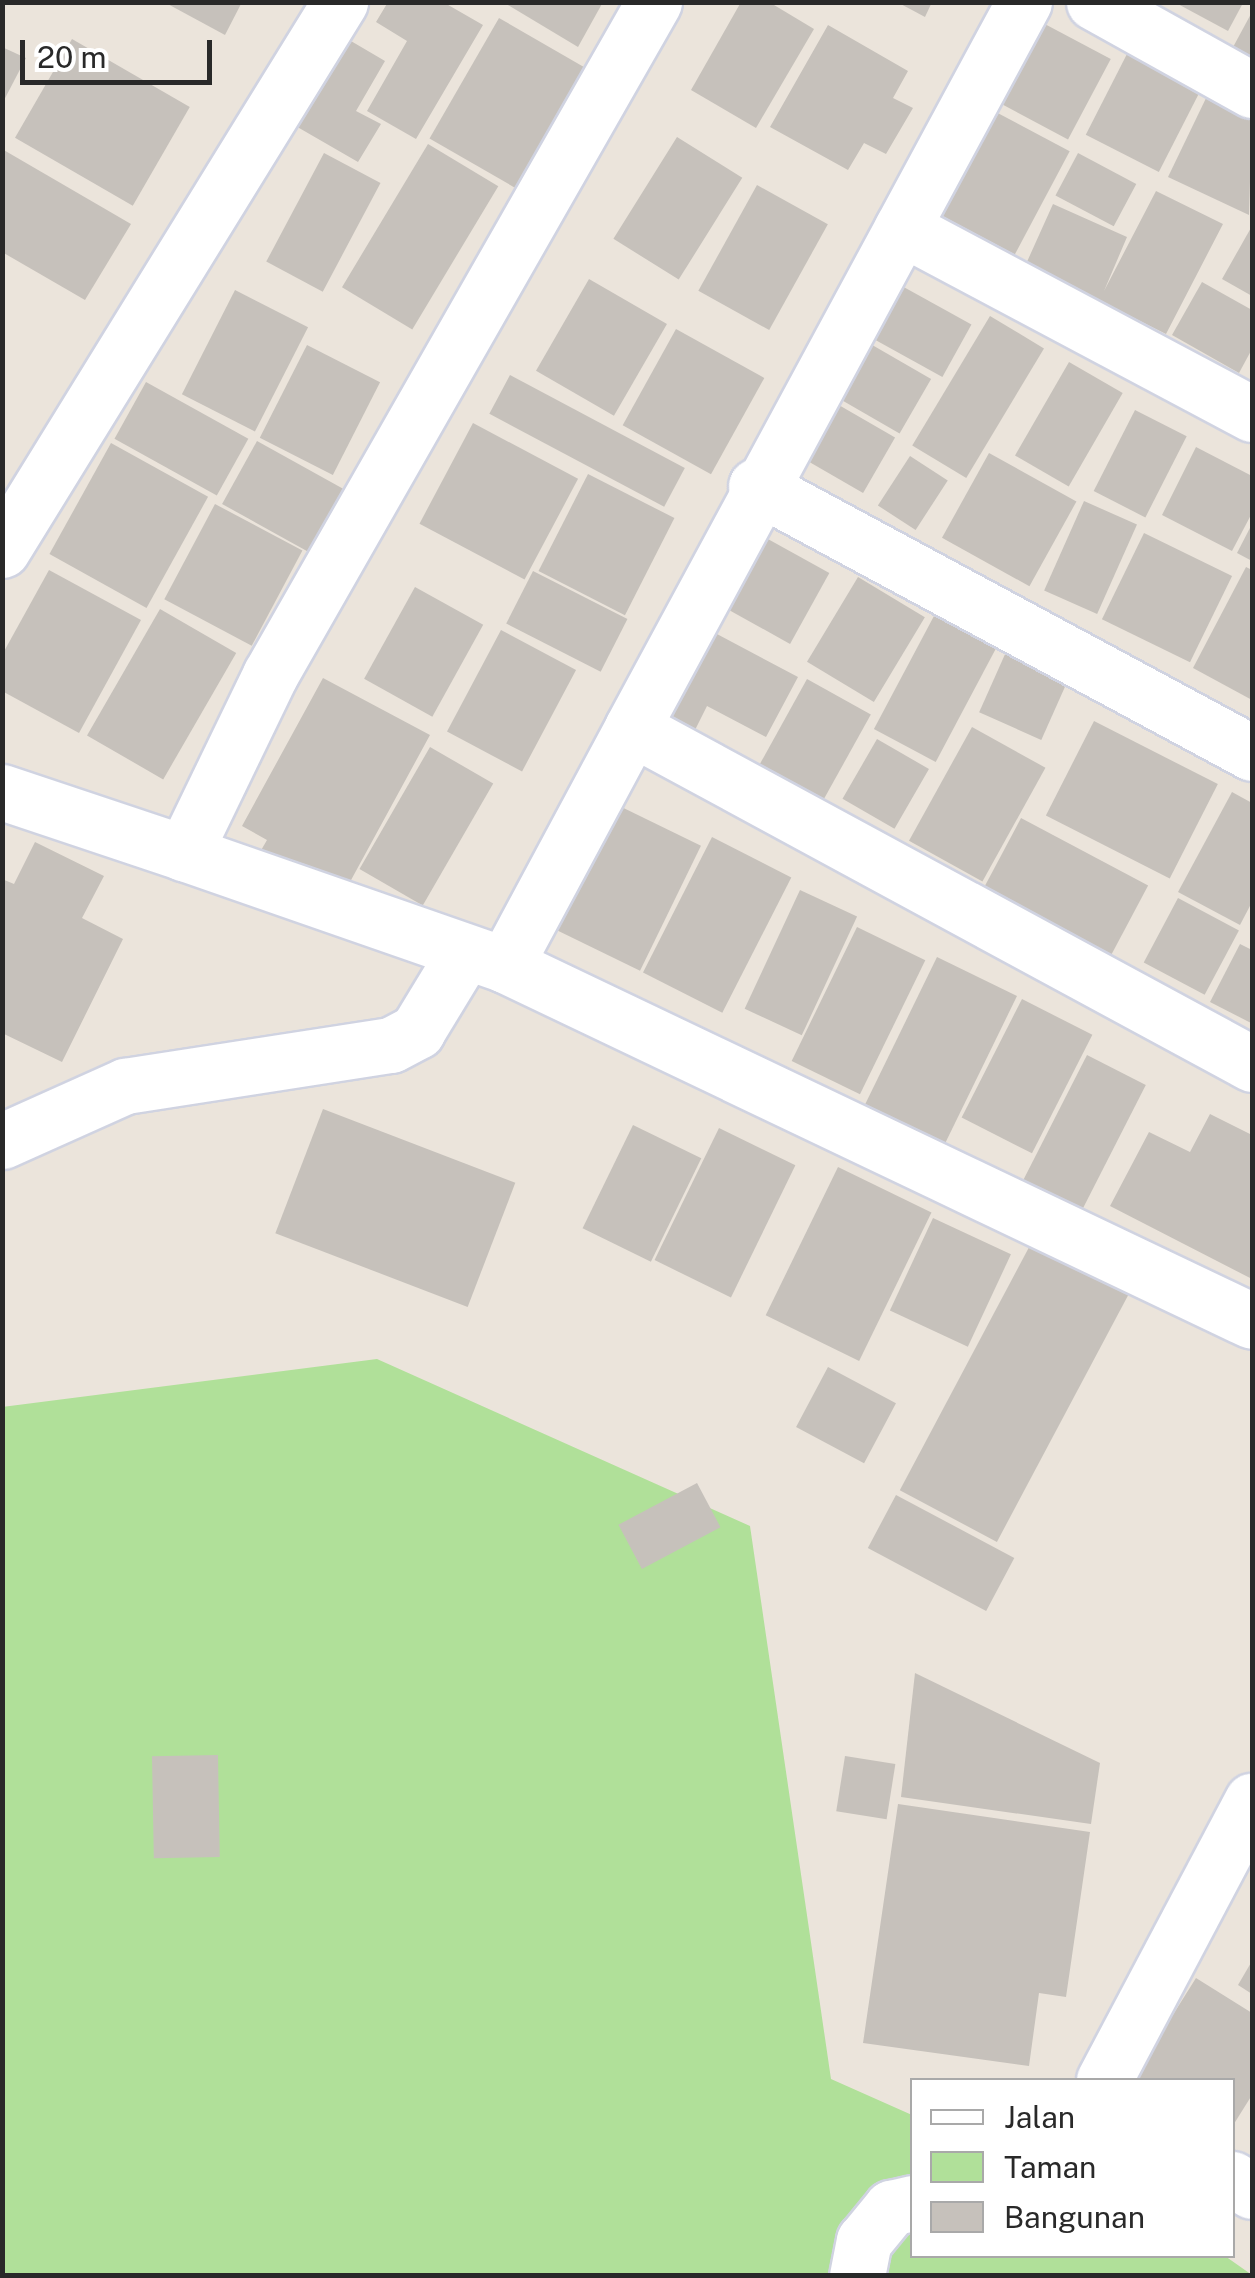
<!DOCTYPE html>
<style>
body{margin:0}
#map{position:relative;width:1255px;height:2278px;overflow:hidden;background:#ebe4db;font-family:"Public Sans",sans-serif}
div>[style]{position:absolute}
.green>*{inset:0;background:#b0e099}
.building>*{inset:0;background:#c6c1bb;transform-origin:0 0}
.roads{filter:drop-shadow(2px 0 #d0d3e1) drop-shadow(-2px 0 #d0d3e1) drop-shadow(0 2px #d0d3e1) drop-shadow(0 -2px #d0d3e1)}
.street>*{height:55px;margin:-27.5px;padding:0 27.5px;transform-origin:27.5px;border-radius:27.5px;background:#fff}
span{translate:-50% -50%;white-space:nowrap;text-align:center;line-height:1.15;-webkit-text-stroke:10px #fff;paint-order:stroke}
.frame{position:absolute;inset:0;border:5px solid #292929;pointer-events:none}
.legend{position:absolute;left:910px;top:2078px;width:325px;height:180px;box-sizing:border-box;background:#fff;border:2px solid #a9a9a9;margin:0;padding:12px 18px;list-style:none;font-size:30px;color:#292929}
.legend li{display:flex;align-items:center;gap:20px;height:50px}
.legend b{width:50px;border:2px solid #a9a9a9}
.scale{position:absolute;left:20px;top:40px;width:192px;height:45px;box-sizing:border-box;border:5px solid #292929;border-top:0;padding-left:12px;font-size:30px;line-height:35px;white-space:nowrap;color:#292929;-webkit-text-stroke:8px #fff;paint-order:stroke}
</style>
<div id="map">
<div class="green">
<div style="clip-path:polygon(377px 1359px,750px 1526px,831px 2079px,912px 2115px,912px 2256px,1225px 2256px,1252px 2275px,3px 2275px,2px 1407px)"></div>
</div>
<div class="building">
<div style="clip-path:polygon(164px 2px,242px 2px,225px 35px)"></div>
<div style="clip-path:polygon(388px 2px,443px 2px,483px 25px,416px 139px,367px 111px,407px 41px,376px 22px)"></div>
<div style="clip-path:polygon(503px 2px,603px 2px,578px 47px)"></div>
<div style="clip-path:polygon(741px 2px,769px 2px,814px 29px,756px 128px,691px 90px)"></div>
<div style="clip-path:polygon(897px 2px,932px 2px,925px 17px)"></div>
<div style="clip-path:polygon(1176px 3px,1243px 3px,1228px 31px)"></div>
<div style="clip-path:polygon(1252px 12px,1252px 59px,1232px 49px)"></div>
<div style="left:499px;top:18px;width:113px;height:139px;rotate:30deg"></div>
<div style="left:1041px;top:22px;width:79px;height:91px;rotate:28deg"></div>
<div style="clip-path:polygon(828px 25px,908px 71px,893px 98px,913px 108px,886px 154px,864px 143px,848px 170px,770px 127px)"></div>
<div style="clip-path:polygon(339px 34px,385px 61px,356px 111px,381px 124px,358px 162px,287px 121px)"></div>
<div style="left:72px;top:39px;width:136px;height:114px;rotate:30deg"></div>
<div style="clip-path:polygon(2px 47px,26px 58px,2px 104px)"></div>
<div style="left:1128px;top:52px;width:82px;height:93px;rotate:27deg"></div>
<div style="clip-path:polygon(1208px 94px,1252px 115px,1249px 215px,1168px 177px)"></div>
<div style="left:992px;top:110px;width:88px;height:117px;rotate:28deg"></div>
<div style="left:677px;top:137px;width:77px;height:120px;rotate:32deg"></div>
<div style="left:428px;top:144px;width:82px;height:167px;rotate:31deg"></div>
<div style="clip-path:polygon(2px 149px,131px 224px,85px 300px,2px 252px)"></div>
<div style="left:324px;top:153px;width:64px;height:123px;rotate:28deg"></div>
<div style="left:1078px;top:153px;width:66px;height:48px;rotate:28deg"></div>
<div style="left:757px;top:185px;width:81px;height:121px;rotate:29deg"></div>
<div style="clip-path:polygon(1156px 191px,1223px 224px,1166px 334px,1026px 264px,1053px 204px,1127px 237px,1104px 291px)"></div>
<div style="clip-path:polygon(1252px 226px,1252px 296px,1222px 279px)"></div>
<div style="left:589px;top:279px;width:90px;height:106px;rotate:30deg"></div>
<div style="left:891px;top:280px;width:92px;height:60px;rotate:29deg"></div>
<div style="clip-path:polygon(1202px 282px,1252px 310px,1252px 349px,1239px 373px,1172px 335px)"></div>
<div style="left:235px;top:290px;width:82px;height:117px;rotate:27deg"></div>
<div style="left:990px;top:316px;width:63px;height:151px;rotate:31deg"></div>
<div style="left:676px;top:329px;width:101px;height:110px;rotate:29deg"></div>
<div style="left:867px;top:342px;width:74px;height:63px;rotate:30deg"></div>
<div style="left:307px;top:345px;width:82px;height:104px;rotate:27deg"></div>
<div style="left:1069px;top:362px;width:62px;height:108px;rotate:30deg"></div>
<div style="left:510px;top:375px;width:198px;height:44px;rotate:28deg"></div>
<div style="left:146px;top:382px;width:117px;height:65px;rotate:29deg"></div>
<div style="left:818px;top:393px;width:89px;height:64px;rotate:30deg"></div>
<div style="left:1135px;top:410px;width:58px;height:91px;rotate:27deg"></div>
<div style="left:473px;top:423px;width:119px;height:114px;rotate:28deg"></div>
<div style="left:257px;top:441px;width:100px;height:72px;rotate:29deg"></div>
<div style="left:111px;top:443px;width:111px;height:127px;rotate:29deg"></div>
<div style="clip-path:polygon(1196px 447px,1252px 476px,1252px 513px,1232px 551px,1162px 515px)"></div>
<div style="left:989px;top:453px;width:100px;height:97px;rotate:29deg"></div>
<div style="left:910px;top:456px;width:45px;height:59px;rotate:33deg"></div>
<div style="left:588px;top:474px;width:97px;height:109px;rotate:27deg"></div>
<div style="left:1084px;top:501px;width:58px;height:98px;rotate:24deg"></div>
<div style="left:215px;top:504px;width:99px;height:108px;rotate:28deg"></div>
<div style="clip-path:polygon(1252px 524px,1252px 561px,1237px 553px)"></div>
<div style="left:748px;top:528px;width:93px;height:81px;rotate:29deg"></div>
<div style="left:1144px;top:533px;width:98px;height:96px;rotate:26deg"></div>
<div style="clip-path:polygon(1246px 567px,1252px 570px,1252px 700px,1193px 668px)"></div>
<div style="clip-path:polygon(49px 570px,141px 620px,79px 733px,2px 691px,2px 655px)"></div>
<div style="left:533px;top:571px;width:106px;height:59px;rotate:27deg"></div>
<div style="left:858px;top:577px;width:78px;height:99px;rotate:31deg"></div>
<div style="left:415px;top:587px;width:78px;height:105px;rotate:29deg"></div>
<div style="left:160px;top:609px;width:88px;height:146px;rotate:30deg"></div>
<div style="left:934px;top:616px;width:70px;height:128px;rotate:28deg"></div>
<div style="clip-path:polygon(700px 625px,798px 677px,766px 737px,707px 706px,693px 734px,653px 713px)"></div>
<div style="left:501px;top:630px;width:85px;height:115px;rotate:28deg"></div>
<div style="left:1006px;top:652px;width:68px;height:66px;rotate:24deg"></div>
<div style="clip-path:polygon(323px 678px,430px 735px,338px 904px,256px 859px,267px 840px,242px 826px)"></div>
<div style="left:807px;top:679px;width:73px;height:104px;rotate:29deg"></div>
<div style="left:1094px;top:721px;width:139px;height:106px;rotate:27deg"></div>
<div style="left:972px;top:727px;width:84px;height:130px;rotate:29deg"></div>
<div style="left:877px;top:739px;width:60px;height:69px;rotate:30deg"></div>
<div style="left:430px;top:747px;width:73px;height:141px;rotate:30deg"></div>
<div style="clip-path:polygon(1232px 792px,1252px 803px,1252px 902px,1240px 925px,1178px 892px)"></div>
<div style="left:603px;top:798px;width:109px;height:139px;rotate:26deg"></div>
<div style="left:1021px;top:818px;width:144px;height:81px;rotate:28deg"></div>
<div style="left:712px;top:837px;width:89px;height:152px;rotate:27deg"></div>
<div style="clip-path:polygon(35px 842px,104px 876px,82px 918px,123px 939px,62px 1062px,2px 1033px,2px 879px,14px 884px)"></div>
<div style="left:800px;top:890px;width:63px;height:131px;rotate:25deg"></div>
<div style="left:1178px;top:898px;width:69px;height:73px;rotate:28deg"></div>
<div style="left:857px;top:927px;width:76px;height:149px;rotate:26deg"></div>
<div style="clip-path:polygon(1240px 944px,1252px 950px,1251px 1023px,1210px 1002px)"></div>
<div style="left:937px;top:957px;width:89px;height:165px;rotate:26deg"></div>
<div style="left:1022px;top:999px;width:79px;height:133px;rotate:27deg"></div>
<div style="left:1087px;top:1055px;width:66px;height:151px;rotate:27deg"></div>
<div style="left:323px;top:1109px;width:206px;height:133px;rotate:21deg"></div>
<div style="clip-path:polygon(1210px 1114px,1252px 1135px,1252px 1279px,1110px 1206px,1149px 1132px,1190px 1152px)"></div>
<div style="left:633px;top:1125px;width:76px;height:115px;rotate:26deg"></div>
<div style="left:719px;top:1128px;width:85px;height:147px;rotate:26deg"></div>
<div style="left:838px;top:1167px;width:104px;height:165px;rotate:26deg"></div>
<div style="left:933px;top:1218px;width:86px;height:102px;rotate:25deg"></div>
<div style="left:1035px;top:1236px;width:110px;height:288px;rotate:28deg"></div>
<div style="left:828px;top:1367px;width:77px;height:68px;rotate:28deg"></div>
<div style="left:697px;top:1483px;width:50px;height:89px;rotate:62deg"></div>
<div style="left:896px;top:1495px;width:134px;height:60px;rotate:28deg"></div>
<div style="clip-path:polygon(915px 1673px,1100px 1763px,1091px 1824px,901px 1797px)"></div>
<div style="left:218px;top:1755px;width:102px;height:66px;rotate:89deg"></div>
<div style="left:845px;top:1756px;width:51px;height:56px;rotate:9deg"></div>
<div style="clip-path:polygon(898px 1804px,1090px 1832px,1066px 1997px,1039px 1993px,1029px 2066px,863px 2043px)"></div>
<div style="clip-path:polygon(1252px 1961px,1252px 1994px,1238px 1985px)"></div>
<div style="clip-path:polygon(1196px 1978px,1252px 2013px,1252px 2095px,1232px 2127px,1232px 2080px,1132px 2080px)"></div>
</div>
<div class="roads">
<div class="street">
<div style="left:654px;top:2px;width:775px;rotate:119.71deg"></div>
<div style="left:270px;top:675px;width:198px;rotate:115.8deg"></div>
<div style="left:184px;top:853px;width:340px;rotate:19.2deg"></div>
<div style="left:505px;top:965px;width:827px;rotate:25.48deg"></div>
<div style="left:1024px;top:2px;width:825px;rotate:118.37deg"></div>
<div style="left:632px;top:728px;width:705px;rotate:28.45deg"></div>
<div style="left:1094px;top:2px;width:181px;rotate:29.1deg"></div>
<div style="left:902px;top:228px;width:396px;rotate:28deg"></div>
<div style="left:756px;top:486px;width:563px;rotate:28.29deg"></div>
<div style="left:2px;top:550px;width:644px;rotate:-58.33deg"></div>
<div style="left:2px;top:792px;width:192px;rotate:18.5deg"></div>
<div style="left:505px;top:965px;width:269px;rotate:-61.8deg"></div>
<div style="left:2px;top:1141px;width:135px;rotate:-24.1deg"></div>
<div style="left:125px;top:1086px;width:269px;rotate:-8.8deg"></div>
<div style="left:391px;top:1045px;width:30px;rotate:-28deg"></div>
<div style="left:417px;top:1031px;width:92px;rotate:-58.7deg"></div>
<div style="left:1104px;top:2080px;width:316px;rotate:-62.1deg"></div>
<div style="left:1232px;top:2179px;width:23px;rotate:31deg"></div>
<div style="left:857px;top:2276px;width:36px;rotate:-79deg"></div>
<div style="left:864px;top:2241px;width:43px;rotate:-50.7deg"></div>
<div style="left:891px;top:2208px;width:22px;rotate:-13deg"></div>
</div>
</div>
<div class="frame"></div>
<ul class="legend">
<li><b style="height:12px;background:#fff"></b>Jalan</li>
<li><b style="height:28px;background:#b0e099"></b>Taman</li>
<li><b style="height:28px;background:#c6c1bb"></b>Bangunan</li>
</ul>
<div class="scale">20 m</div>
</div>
